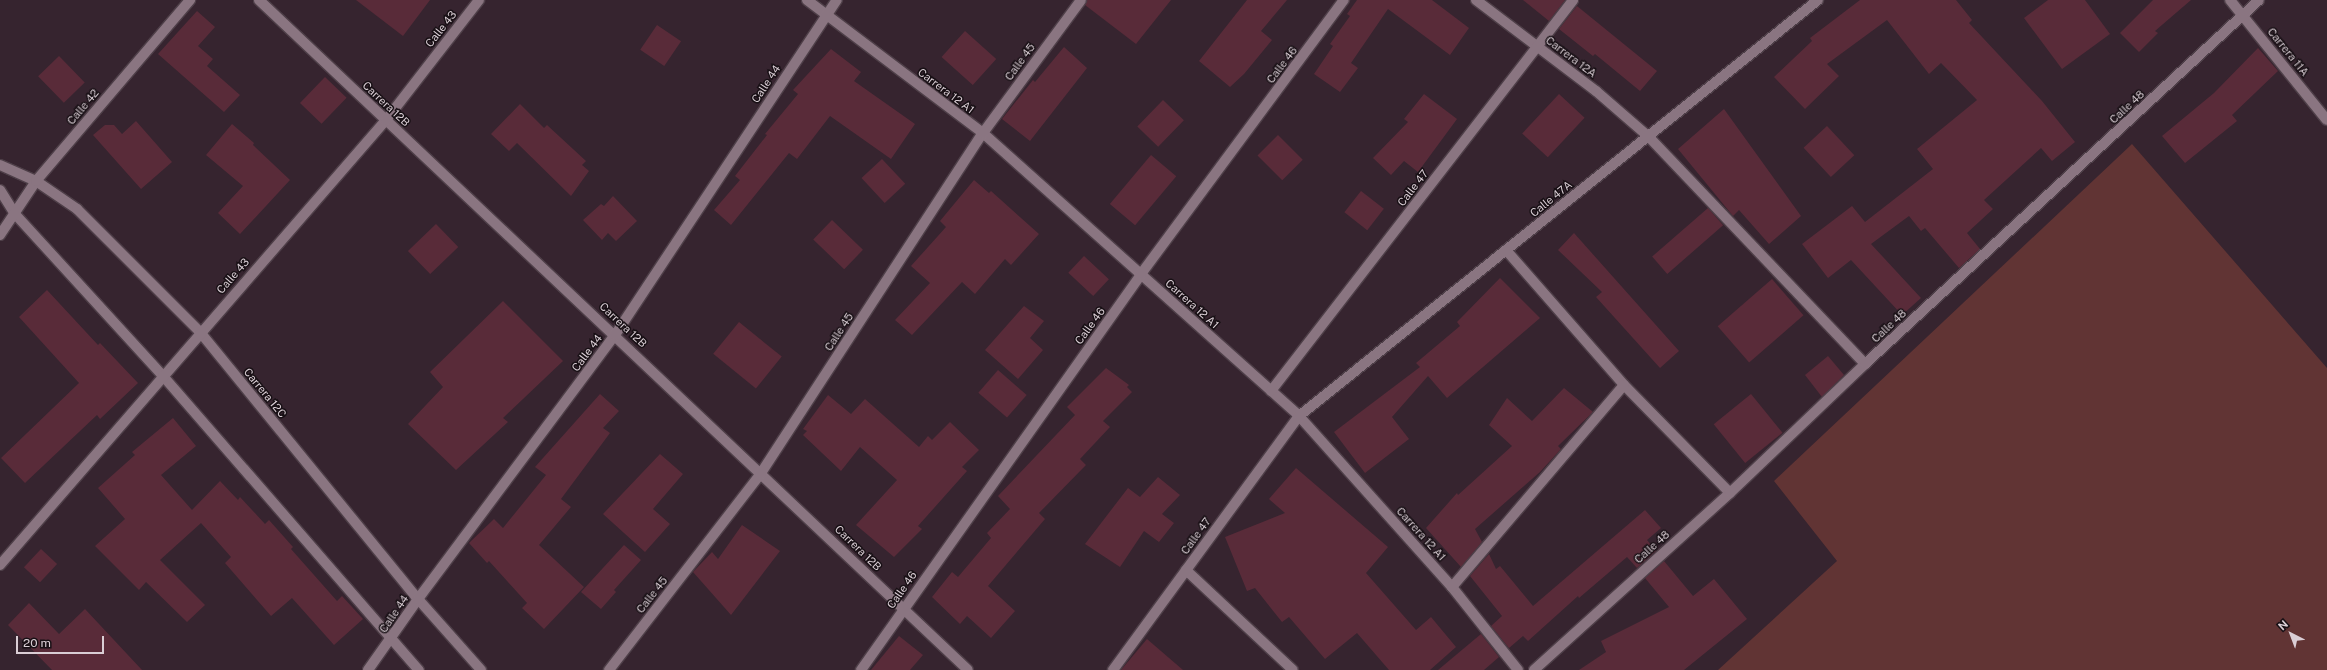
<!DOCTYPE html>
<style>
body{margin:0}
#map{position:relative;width:2327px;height:670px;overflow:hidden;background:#36242f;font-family:"Public Sans",sans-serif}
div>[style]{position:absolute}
.green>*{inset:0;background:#613434}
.building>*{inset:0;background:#592b39;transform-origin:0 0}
.roads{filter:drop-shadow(1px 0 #4e3f48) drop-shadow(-1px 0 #4e3f48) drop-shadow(0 1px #4e3f48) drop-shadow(0 -1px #4e3f48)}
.minor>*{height:10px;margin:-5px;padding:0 5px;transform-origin:5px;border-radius:5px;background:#8a7581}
span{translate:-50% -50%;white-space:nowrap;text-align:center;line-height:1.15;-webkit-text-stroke:3px #181015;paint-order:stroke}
.street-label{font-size:11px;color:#daced5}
.north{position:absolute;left:2271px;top:614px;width:40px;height:40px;-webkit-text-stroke:3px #181015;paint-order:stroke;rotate:318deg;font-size:11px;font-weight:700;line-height:16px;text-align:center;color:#daced5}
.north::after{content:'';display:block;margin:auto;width:14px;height:18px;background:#daced5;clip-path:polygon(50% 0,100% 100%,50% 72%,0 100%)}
.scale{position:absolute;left:16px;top:636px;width:88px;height:18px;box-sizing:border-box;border:2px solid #daced5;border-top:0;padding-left:5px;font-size:12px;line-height:14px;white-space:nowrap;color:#daced5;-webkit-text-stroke:3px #181015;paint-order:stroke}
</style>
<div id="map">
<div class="green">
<div style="clip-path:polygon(2132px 144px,2327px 368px,2327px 670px,1718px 670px,1837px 561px,1774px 481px)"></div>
</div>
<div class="building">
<div style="clip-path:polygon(356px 0,430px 0,403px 36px)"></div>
<div style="clip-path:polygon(1087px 0,1171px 0,1136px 44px,1085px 5px)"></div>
<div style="clip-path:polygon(1247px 0,1287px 0,1261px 31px,1272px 40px,1244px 74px,1230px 87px,1199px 61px)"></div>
<div style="clip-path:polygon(1357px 0,1432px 0,1469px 28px,1450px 55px,1388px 9px,1351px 63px,1358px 68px,1340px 92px,1314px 74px,1333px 46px,1330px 44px,1350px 16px,1347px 14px)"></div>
<div style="clip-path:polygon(1523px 0,1565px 0,1549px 21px)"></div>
<div style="clip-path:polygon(1860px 0,1956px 0,1972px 20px,1969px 23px,2042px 101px,2075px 142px,2052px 161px,2041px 148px,1984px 200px,1993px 209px,1967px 233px,1980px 249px,1959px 268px,1925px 228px,1921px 231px,1909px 216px,1871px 244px,1921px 298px,1902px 315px,1851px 260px,1828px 278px,1802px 244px,1852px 206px,1865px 222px,1933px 169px,1917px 149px,1977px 100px,1941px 63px,1929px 74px,1887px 20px,1827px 64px,1839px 76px,1805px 109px,1774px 77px,1812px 41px,1810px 38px)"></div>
<div style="clip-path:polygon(2048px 0,2085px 0,2110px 34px,2062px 69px,2024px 18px)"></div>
<div style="clip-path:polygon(2153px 0,2191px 0,2155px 31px,2158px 33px,2139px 52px,2120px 33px)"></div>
<div style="clip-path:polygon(1577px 6px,1657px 71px,1640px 91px,1595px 54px,1593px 56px,1559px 29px)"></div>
<div style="clip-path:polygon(197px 11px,215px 27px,198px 46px,213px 59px,207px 66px,240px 95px,224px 112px,158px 54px)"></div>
<div style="left:657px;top:25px;width:29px;height:30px;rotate:34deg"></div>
<div style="left:965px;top:31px;width:42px;height:35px;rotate:42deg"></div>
<div style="clip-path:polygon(1064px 47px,1087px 68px,1030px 141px,1002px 119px,1033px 80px,1035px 82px)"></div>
<div style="clip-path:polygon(2258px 48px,2278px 71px,2232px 115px,2237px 121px,2185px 163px,2162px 136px,2214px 93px)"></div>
<div style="clip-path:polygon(831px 49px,861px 72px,854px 81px,915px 124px,891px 159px,830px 116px,797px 159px,789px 153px,731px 225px,714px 210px,740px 180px,735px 176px,767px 135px,765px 134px,798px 94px,793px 90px)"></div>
<div style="left:59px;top:56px;width:37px;height:29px;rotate:46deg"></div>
<div style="left:325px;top:77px;width:30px;height:36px;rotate:44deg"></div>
<div style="clip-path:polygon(1424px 94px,1457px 119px,1418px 172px,1404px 161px,1391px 175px,1373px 158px,1408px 122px,1404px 119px)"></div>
<div style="left:1559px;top:94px;width:35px;height:54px;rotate:43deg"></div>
<div style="left:1163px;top:100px;width:29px;height:37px;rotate:44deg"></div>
<div style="clip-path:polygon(520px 104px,544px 128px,547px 125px,586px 161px,582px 165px,589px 171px,571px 196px,517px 143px,509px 151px,491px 134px)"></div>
<div style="clip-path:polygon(1724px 109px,1801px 216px,1769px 244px,1739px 210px,1733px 216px,1678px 149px)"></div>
<div style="clip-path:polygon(136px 121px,172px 162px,141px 189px,93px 135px,105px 125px,114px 125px,122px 134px)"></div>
<div style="clip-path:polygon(232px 124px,254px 143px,253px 145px,290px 180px,240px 234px,218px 213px,243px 186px,206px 155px)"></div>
<div style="left:1827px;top:126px;width:40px;height:32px;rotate:47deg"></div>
<div style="left:1278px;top:135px;width:35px;height:29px;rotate:45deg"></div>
<div style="left:1151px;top:155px;width:33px;height:64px;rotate:40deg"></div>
<div style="left:882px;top:159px;width:34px;height:28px;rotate:47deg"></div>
<div style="clip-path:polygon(974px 180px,989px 193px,991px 191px,1039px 234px,1011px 265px,1005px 259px,975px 294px,962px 282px,912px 335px,895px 320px,930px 283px,911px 266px,946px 227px,940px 221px)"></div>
<div style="left:1361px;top:191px;width:29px;height:27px;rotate:38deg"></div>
<div style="clip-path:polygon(613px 196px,637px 221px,616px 241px,608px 233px,602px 240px,583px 220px,601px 204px,604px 206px)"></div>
<div style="left:1708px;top:208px;width:23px;height:74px;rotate:49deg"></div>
<div style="left:832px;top:220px;width:43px;height:27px;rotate:44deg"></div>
<div style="left:436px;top:224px;width:32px;height:39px;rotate:46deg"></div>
<div style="clip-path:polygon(1574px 233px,1679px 351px,1660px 368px,1596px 297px,1602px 292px,1558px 250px)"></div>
<div style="left:1084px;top:256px;width:34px;height:23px;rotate:43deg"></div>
<div style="clip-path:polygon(1500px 278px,1540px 318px,1447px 398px,1428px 376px,1392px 417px,1409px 439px,1365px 473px,1334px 432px,1420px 367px,1416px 363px,1460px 326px,1457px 322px)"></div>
<div style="left:1772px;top:279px;width:48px;height:72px;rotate:49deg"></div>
<div style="clip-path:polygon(47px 290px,98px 345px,100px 343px,138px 383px,100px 419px,97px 415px,25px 483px,1px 458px,79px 383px,19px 317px)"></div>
<div style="clip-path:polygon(503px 301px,563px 361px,503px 418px,508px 422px,456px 470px,408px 424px,443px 387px,430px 372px)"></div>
<div style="clip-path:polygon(1024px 306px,1044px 321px,1030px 338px,1043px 350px,1018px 379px,985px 350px)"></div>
<div style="left:739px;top:322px;width:55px;height:41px;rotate:39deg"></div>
<div style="clip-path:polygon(1828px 356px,1844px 375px,1822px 397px,1805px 375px)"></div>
<div style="clip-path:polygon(1106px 368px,1129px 385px,1127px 387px,1132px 392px,1103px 421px,1110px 427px,1080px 459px,1086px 465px,1039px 513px,1045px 519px,988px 586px,1015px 611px,991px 638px,967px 616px,960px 624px,932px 597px,952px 572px,958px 577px,991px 538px,987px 533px,1010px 509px,998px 496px,1075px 415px,1067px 407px)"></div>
<div style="left:998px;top:370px;width:38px;height:30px;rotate:41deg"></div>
<div style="clip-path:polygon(1564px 388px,1593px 412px,1558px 446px,1561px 449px,1540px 472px,1475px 529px,1482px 542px,1461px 567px,1426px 528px,1457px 493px,1458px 495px,1512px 446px,1489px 425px,1507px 398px,1532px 421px)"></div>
<div style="clip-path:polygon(600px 394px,619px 411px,603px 428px,610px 433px,561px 499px,571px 507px,539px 545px,584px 587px,544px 629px,522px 608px,527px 603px,489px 561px,487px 563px,469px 543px,494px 519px,503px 528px,546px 475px,535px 467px)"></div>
<div style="left:1751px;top:394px;width:50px;height:48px;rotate:51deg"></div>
<div style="clip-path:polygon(828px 395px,851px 414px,865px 399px,919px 447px,928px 436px,932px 440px,950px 422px,979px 450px,962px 467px,967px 471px,918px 526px,922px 529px,894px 557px,856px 525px,897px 480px,860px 447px,841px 471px,803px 435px,807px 431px,803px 429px)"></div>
<div style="clip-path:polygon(173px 418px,196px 446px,161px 475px,192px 510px,220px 481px,238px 500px,240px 497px,265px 524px,269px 520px,293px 547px,291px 549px,337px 601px,342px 596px,363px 619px,334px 645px,292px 598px,271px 616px,225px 563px,231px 557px,201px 523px,160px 560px,205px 605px,187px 622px,146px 582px,139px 590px,95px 546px,125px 519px,98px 488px,135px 455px,132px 452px)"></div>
<div style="clip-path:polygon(660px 454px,683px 474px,653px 509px,670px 524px,645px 552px,603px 514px)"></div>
<div style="clip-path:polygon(1296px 468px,1388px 547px,1366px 573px,1416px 630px,1431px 617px,1456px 647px,1430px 670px,1389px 670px,1357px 633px,1325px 659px,1289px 617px,1282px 622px,1255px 588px,1247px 591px,1225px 537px,1285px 513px,1269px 499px)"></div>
<div style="clip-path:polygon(1158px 477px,1180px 495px,1162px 514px,1174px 523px,1159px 542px,1144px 531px,1120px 567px,1085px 544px,1128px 488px,1140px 497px)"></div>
<div style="clip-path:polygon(1645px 510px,1661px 528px,1647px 540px,1656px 551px,1637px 568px,1627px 557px,1579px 598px,1578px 596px,1528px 641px,1523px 636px,1509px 648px,1491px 626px,1502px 616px,1470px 576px,1489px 554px,1496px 569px,1500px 566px,1533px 606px)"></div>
<div style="clip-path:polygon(742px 525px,780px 551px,731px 615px,693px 572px,712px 552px,718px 559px)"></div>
<div style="clip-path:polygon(624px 545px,641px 560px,614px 590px,616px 592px,601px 609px,581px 592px)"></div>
<div style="left:41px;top:549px;width:22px;height:25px;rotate:43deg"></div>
<div style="clip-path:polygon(1664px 561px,1693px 596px,1714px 579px,1747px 619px,1684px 670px,1579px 670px,1606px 652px,1601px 641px,1669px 607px,1645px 578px)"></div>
<div style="clip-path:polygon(29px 603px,59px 634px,85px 609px,142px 670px,52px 670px,8px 625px)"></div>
<div style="clip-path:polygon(1481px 634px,1499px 657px,1484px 670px,1438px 670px)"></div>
<div style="clip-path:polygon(899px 636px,923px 655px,910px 670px,871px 670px)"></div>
<div style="clip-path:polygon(1147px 639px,1183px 670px,1121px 670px)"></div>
</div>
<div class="roads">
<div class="minor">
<div style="left:259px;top:0;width:975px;rotate:43.38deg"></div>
<div style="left:807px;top:0;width:221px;rotate:37.1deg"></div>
<div style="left:983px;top:133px;width:424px;rotate:41.8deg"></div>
<div style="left:1299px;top:416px;width:229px;rotate:48.2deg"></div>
<div style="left:1452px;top:587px;width:106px;rotate:51.5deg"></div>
<div style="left:1476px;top:0;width:151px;rotate:37.2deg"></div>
<div style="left:1596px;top:91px;width:69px;rotate:40.9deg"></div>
<div style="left:1648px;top:136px;width:315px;rotate:46.4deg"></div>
<div style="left:2230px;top:0;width:154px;rotate:51.1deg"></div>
<div style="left:0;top:165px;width:39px;rotate:24deg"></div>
<div style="left:36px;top:181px;width:50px;rotate:34.3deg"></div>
<div style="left:77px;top:209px;width:174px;rotate:45deg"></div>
<div style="left:200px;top:332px;width:345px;rotate:50.8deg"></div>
<div style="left:418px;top:599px;width:95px;rotate:48.4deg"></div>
<div style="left:0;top:190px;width:28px;rotate:58deg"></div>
<div style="left:15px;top:214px;width:219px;rotate:47.6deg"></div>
<div style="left:163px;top:376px;width:390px;rotate:49deg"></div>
<div style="left:0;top:235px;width:65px;rotate:-56.3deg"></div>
<div style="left:36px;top:181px;width:238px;rotate:-49.6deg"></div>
<div style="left:1506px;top:250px;width:179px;rotate:48.8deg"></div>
<div style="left:1624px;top:385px;width:151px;rotate:45.5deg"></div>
<div style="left:1271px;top:391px;width:494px;rotate:-52.3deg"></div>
<div style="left:0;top:565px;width:589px;rotate:-49.06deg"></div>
<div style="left:386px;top:120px;width:152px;rotate:-52.2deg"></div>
<div style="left:1186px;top:570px;width:146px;rotate:43.1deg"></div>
<div style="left:1452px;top:587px;width:265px;rotate:-49.6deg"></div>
<div style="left:368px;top:670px;width:87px;rotate:-54.8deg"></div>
<div style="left:418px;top:599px;width:329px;rotate:-53.3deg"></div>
<div style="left:615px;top:335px;width:402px;rotate:-56.5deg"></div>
<div style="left:609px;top:670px;width:249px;rotate:-52.3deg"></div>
<div style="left:761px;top:473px;width:406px;rotate:-56.9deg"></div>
<div style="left:983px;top:133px;width:165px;rotate:-53.6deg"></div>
<div style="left:861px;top:670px;width:485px;rotate:-54.7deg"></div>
<div style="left:1141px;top:274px;width:341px;rotate:-53.5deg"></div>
<div style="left:1113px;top:670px;width:315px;rotate:-53.8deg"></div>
<div style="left:1299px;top:416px;width:665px;rotate:-38.71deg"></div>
<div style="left:1534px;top:670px;width:264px;rotate:-42.1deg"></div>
<div style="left:1730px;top:493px;width:187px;rotate:-43.7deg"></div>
<div style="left:1865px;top:364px;width:536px;rotate:-42.73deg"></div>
</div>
</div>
<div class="street-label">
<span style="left:441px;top:29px;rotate:-52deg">Calle 43</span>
<span style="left:2288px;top:52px;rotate:51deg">Carrera 11A</span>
<span style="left:1571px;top:57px;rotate:37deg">Carrera 12A</span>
<span style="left:1020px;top:62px;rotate:-54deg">Calle 45</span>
<span style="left:1282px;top:65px;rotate:-53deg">Calle 46</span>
<span style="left:766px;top:84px;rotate:-57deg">Calle 44</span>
<span style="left:946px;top:91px;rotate:37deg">Carrera 12 A1</span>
<span style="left:386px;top:104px;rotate:43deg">Carrera 12B</span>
<span style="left:83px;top:107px;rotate:-50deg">Calle 42</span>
<span style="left:2127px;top:107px;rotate:-43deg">Calle 48</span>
<span style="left:1413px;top:188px;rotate:-52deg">Calle 47</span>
<span style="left:1551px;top:199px;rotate:-39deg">Calle 47A</span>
<span style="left:233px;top:276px;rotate:-49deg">Calle 43</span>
<span style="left:1192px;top:304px;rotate:42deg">Carrera 12 A1</span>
<span style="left:623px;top:325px;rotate:43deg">Carrera 12B</span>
<span style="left:1090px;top:326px;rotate:-54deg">Calle 46</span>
<span style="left:1889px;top:326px;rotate:-43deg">Calle 48</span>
<span style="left:839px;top:332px;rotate:-57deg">Calle 45</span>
<span style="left:587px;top:353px;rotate:-53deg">Calle 44</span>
<span style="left:265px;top:393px;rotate:51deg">Carrera 12C</span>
<span style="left:1421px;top:534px;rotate:48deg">Carrera 12 A1</span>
<span style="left:1196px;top:536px;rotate:-54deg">Calle 47</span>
<span style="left:1652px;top:547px;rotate:-42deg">Calle 48</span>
<span style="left:858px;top:548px;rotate:44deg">Carrera 12B</span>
<span style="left:902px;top:590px;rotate:-55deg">Calle 46</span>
<span style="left:652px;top:595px;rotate:-52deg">Calle 45</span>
<span style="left:394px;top:614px;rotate:-56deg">Calle 44</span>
</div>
<div class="north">N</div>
<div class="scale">20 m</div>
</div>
